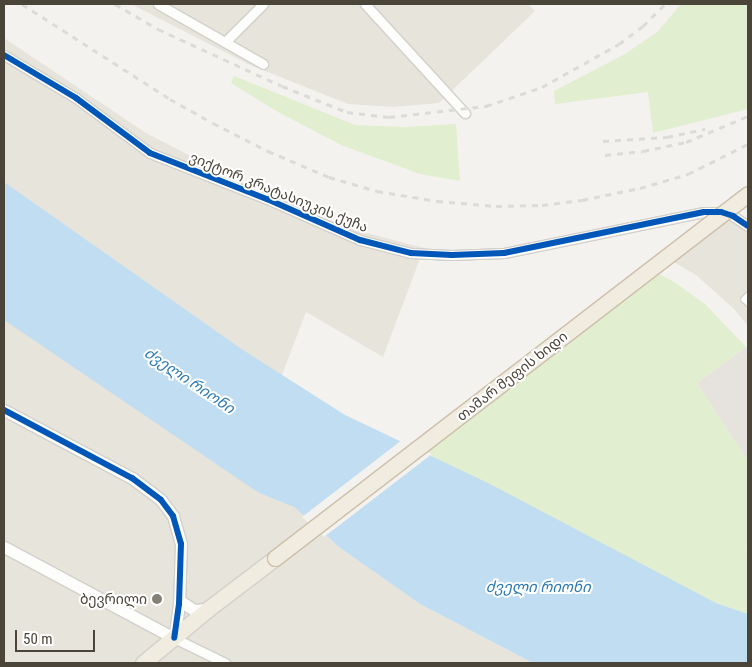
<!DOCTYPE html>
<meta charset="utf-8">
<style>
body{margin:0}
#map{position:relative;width:752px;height:667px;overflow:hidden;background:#f4f2ee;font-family:"Roboto Condensed","Noto Sans Georgian",sans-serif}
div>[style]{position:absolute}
.residential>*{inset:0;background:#e7e4dc}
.industrial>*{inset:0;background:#e6e2de}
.green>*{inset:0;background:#e1eecf}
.water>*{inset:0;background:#c0ddf1}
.pier>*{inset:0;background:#f4f2ee}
.roads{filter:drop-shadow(1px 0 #d2d0cb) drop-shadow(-1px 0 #d2d0cb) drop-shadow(0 1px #d2d0cb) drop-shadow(0 -1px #d2d0cb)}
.service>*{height:4.5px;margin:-2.25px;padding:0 2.25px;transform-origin:2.25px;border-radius:2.25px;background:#fdfdfc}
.minor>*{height:9px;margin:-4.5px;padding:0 4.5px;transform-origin:4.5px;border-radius:4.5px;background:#fdfdfc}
.tertiary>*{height:11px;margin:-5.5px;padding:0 5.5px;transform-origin:5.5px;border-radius:5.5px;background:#fdfdfc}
.trunk>*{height:15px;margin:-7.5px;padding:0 7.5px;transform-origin:7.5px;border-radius:7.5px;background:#f0ece0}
.rail>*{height:3px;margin-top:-1.5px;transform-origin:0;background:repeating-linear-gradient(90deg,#dbdbda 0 6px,transparent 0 12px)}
.bridges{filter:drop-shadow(1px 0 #ccbfa9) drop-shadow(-1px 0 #ccbfa9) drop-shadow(0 1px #ccbfa9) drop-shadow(0 -1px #ccbfa9)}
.trunk-bridge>*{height:15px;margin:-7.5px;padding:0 7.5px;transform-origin:7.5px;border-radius:7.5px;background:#f0ece0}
.cycleway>*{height:6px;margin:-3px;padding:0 3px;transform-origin:3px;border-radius:3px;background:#0057b8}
.dots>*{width:14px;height:14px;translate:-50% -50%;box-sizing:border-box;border:2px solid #fff;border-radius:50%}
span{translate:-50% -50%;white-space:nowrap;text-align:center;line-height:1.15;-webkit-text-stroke:4px #fff;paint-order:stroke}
.street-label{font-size:14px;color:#4b4439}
.poi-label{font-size:14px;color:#4b4439}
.right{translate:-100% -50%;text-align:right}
.water-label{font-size:15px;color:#2e7ab2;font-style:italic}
.frame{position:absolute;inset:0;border:5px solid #4b4439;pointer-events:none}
.scale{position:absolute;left:15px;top:630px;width:80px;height:22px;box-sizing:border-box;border:2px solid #4b4439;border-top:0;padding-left:6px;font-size:15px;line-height:18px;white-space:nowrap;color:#4b4439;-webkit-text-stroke:4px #fff;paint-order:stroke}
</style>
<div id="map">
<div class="residential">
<div style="clip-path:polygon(131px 4px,528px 4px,535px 11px,439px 103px,393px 107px,348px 104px,250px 65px)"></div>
<div style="clip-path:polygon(4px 38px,146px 133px,241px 182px,348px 228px,424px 248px,383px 357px,306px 312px,282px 375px,259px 493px,294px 507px,339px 547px,420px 604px,533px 663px,4px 663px)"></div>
<div style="clip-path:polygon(733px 216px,748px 226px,748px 326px,733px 308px,696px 275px,673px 262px)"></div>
</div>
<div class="industrial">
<div style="clip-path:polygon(746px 347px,748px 350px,748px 461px,697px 383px)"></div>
</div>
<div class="green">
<div style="clip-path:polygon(681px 4px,748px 4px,748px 109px,653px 133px,648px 92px,555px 104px,554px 91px,625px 54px,657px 32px)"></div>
<div style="clip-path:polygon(234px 76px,355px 125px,405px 127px,456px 124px,460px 181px,420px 174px,341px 145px,278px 112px,231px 83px)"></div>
<div style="clip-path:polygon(657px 273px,676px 283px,706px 305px,746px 347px,697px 383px,748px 461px,748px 548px,746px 551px,748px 553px,748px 614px,716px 603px,419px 451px)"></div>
</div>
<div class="water">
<div style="clip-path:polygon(4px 182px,240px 348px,345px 415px,488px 483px,716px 603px,748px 614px,748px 663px,533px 663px,420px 604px,339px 547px,294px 507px,259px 493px,4px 320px)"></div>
</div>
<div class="pier">
<div style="clip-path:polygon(402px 440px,432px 454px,324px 537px,302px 517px)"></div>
</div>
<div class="roads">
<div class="service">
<div style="left:748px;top:295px;width:6px;rotate:135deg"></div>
<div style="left:744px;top:299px;width:6px;rotate:45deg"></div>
</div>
<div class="minor">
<div style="left:158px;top:4px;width:121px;rotate:29.7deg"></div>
<div style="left:365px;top:4px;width:148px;rotate:47.5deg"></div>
<div style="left:225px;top:42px;width:54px;rotate:-45deg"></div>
<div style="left:4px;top:55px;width:84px;rotate:30.8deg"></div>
<div style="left:76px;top:98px;width:92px;rotate:36.6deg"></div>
<div style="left:150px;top:153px;width:126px;rotate:21.5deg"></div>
<div style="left:267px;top:199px;width:102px;rotate:23.8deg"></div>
<div style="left:360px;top:240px;width:53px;rotate:14.3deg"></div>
<div style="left:411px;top:253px;width:41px;rotate:2.8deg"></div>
<div style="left:452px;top:255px;width:52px;rotate:-2.2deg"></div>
<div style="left:504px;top:253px;width:204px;rotate:-11.6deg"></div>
<div style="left:704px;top:212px;width:17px"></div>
<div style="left:721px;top:212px;width:13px;rotate:18deg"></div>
<div style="left:733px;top:216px;width:18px;rotate:34deg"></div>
<div style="left:174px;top:638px;width:57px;rotate:26.1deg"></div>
</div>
<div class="tertiary">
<div style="left:4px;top:410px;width:145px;rotate:28deg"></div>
<div style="left:132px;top:478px;width:36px;rotate:37deg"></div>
<div style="left:161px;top:500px;width:20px;rotate:53deg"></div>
<div style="left:173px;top:516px;width:29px;rotate:74deg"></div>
<div style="left:181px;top:544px;width:60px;rotate:91.9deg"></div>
<div style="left:179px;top:604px;width:34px;rotate:98deg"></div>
<div style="left:174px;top:638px;width:193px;rotate:-151.8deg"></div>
<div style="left:179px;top:600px;width:18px;rotate:34deg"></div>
<div style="left:194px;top:610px;width:14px;rotate:-4deg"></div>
</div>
<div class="trunk">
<div style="left:143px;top:663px;width:85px;rotate:-39.7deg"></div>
<div style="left:208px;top:609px;width:84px;rotate:-37.3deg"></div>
</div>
</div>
<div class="rail">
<div style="left:22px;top:4px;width:176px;rotate:32.7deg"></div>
<div style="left:170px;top:99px;width:49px;rotate:29.2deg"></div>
<div style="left:213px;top:123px;width:62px;rotate:27deg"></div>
<div style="left:268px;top:151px;width:66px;rotate:23.1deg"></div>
<div style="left:329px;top:177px;width:50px;rotate:16.3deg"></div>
<div style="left:377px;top:191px;width:61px;rotate:9.5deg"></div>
<div style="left:437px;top:201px;width:59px;rotate:4.8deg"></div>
<div style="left:496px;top:206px;width:46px;rotate:-1.2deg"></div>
<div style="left:542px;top:205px;width:40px;rotate:-7.1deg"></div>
<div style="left:582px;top:200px;width:59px;rotate:-11.7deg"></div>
<div style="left:640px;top:188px;width:50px;rotate:-16.3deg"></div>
<div style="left:688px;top:174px;width:67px;rotate:-26.6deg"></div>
<div style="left:115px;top:4px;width:50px;rotate:30.2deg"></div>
<div style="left:158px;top:29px;width:136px;rotate:24.7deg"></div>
<div style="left:282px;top:86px;width:70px;rotate:21.8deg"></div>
<div style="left:347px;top:112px;width:42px;rotate:6.8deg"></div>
<div style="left:389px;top:117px;width:98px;rotate:-6.5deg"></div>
<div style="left:486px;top:106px;width:59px;rotate:-18.7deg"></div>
<div style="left:542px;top:87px;width:88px;rotate:-29.2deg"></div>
<div style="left:619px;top:44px;width:30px;rotate:-37deg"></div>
<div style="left:643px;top:26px;width:31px;rotate:-45deg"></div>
<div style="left:603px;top:141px;width:64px;rotate:-3.6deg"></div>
<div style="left:667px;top:137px;width:39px;rotate:-12deg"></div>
<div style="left:605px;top:155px;width:38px;rotate:-6deg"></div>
<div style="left:643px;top:151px;width:44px;rotate:-11.8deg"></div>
<div style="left:686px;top:142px;width:67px;rotate:-22.8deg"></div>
</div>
<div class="bridges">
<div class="trunk-bridge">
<div style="left:275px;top:558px;width:597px;rotate:-37.58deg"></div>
</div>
</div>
<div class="cycleway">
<div style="left:4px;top:55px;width:84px;rotate:30.8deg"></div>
<div style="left:76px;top:98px;width:92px;rotate:36.6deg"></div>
<div style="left:150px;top:153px;width:126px;rotate:21.5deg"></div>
<div style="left:267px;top:199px;width:102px;rotate:23.8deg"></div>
<div style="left:360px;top:240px;width:53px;rotate:14.3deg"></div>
<div style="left:411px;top:253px;width:41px;rotate:2.8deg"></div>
<div style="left:452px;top:255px;width:52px;rotate:-2.2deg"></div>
<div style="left:504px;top:253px;width:204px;rotate:-11.6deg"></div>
<div style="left:704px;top:212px;width:17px"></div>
<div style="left:721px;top:212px;width:13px;rotate:18deg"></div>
<div style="left:733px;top:216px;width:18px;rotate:34deg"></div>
<div style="left:4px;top:410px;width:145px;rotate:28deg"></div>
<div style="left:132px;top:478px;width:36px;rotate:37deg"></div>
<div style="left:161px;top:500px;width:20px;rotate:53deg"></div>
<div style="left:173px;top:516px;width:29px;rotate:74deg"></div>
<div style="left:181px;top:544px;width:60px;rotate:91.9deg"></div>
<div style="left:179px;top:604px;width:34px;rotate:98deg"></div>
</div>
<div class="dots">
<div style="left:157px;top:599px;background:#868178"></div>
</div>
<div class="street-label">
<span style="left:279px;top:192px;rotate:22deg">ვიქტორ კრატასიუკის ქუჩა</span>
<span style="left:512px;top:376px;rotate:-38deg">თამარ მეფის ხიდი</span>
</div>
<div class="poi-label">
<span class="right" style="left:147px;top:599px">ბევრილი</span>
</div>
<div class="water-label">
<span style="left:189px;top:381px;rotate:34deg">ძველი რიონი</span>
<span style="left:538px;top:588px">ძველი რიონი</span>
</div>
<div class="frame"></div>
<div class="scale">50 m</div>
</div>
